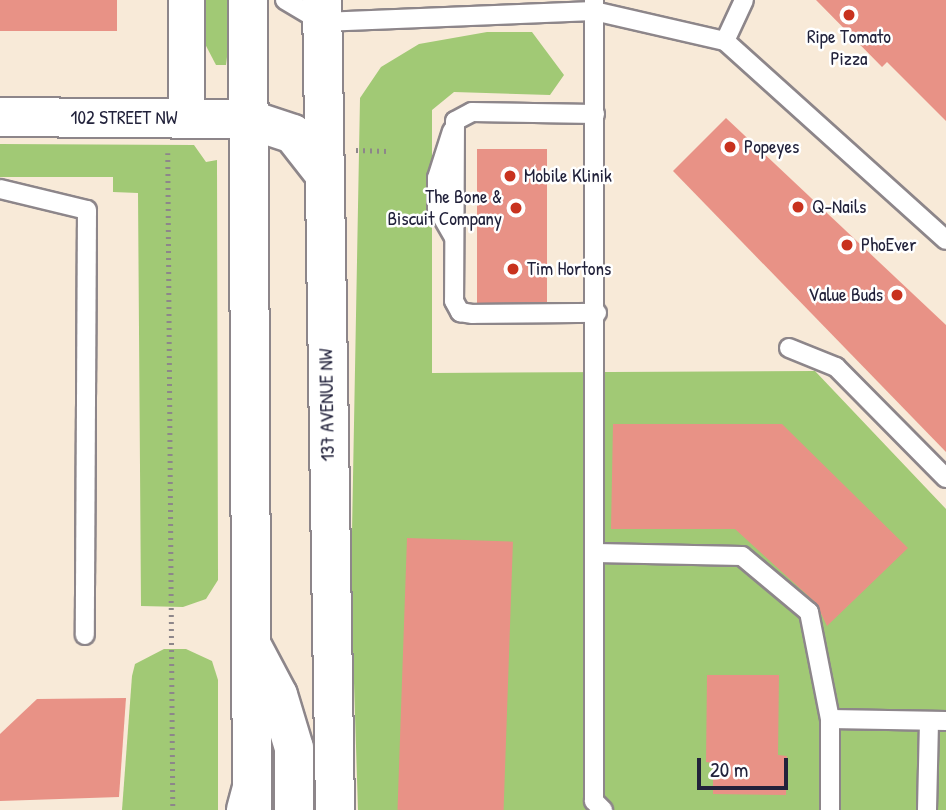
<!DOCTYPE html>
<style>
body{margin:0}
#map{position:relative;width:946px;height:810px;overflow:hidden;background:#f8ead8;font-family:"Patrick Hand",sans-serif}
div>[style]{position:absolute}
.green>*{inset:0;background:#a1c975}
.building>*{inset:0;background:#e89286;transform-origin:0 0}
.path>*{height:4.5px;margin-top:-2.25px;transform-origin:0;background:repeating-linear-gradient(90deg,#8d868a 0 2px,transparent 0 7px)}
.roads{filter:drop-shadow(2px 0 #8d868a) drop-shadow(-2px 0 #8d868a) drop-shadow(0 2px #8d868a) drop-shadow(0 -2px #8d868a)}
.service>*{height:18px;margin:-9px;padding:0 9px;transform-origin:9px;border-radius:9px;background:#fff}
.minor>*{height:35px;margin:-17.5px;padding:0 17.5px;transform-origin:17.5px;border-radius:17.5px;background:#fff}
.tertiary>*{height:38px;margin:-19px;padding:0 19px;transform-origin:19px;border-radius:19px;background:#fff}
.secondary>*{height:38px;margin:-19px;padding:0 19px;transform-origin:19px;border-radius:19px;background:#fff}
.primary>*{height:38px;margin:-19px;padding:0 19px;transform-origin:19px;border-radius:19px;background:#fff}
.dots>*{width:19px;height:19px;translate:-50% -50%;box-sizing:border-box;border:4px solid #fff;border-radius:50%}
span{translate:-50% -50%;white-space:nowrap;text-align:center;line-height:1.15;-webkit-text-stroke:5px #fff;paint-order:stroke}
.poi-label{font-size:19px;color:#22223b}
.left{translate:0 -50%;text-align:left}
.right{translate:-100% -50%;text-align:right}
.street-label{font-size:19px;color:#22223b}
.scale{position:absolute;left:697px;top:758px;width:91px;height:32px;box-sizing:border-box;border:4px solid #22223b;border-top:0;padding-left:9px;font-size:21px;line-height:24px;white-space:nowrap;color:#22223b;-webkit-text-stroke:5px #fff;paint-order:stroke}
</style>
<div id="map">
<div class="green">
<div style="clip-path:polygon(204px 0,234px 0,226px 65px,216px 65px,204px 42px)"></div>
<div style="clip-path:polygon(487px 32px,532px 32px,564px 75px,550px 95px,454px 92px,432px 110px,432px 373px,815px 371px,946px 509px,946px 810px,358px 810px,351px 587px,360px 98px,381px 67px,419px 44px)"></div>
<div style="clip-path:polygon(0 144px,194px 145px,206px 162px,217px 160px,218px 580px,206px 599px,183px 607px,141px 606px,138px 193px,113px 192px,113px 177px,0 177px)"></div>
<div style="clip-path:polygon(164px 649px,186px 649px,212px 661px,218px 680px,218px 810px,122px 810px,132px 676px,135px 664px)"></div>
</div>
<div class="building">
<div style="left:0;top:0;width:117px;height:31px"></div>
<div style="clip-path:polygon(816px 0,946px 0,946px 121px,887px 62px,882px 67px)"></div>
<div style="clip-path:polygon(726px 118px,946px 325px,946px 452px,673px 171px)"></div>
<div style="left:477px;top:149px;width:70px;height:154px"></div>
<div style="clip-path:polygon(613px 424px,782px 424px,908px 548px,827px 626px,816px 603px,735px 529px,611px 529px)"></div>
<div style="left:407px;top:538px;width:106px;height:272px;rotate:2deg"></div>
<div style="clip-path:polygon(707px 675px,779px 675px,778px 755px,787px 756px,786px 795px,713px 794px,713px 763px,706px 762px)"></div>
<div style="clip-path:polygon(126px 698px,119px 797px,0 801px,0 734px,37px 699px)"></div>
</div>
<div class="path">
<div style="left:356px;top:150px;width:32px;rotate:2deg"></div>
<div style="left:168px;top:153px;width:657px;rotate:89.56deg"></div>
</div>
<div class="roads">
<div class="service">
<div style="left:285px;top:0;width:43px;rotate:30.7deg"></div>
<div style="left:322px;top:22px;width:272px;rotate:-2.3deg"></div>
<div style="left:594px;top:11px;width:134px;rotate:12.9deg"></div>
<div style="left:725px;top:41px;width:297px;rotate:42deg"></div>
<div style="left:594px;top:0;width:801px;rotate:90deg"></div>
<div style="left:594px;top:801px;width:13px;rotate:45deg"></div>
<div style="left:725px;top:41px;width:45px;rotate:-65.1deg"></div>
<div style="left:595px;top:114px;width:123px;rotate:-179.1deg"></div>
<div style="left:472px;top:112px;width:19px;rotate:152deg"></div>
<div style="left:455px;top:121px;width:180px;rotate:90.3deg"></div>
<div style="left:454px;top:301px;width:13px;rotate:61deg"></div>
<div style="left:460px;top:312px;width:13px;rotate:9deg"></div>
<div style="left:473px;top:314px;width:124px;rotate:-0.5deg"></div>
<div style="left:452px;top:131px;width:49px;rotate:107.7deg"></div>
<div style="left:437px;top:178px;width:30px;rotate:90deg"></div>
<div style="left:437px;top:208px;width:34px;rotate:60deg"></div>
<div style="left:0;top:189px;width:89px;rotate:13.6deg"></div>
<div style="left:87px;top:210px;width:425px;rotate:90.3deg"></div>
<div style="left:789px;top:348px;width:51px;rotate:22deg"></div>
<div style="left:836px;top:367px;width:156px;rotate:45.3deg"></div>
<div style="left:596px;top:553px;width:146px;rotate:1.2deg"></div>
<div style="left:742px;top:556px;width:87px;rotate:39.9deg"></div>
<div style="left:809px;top:612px;width:109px;rotate:78.9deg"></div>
<div style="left:830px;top:810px;width:91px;rotate:-90deg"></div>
<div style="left:830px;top:719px;width:116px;rotate:1deg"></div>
<div style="left:927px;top:810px;width:89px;rotate:-88.7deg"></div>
</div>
<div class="minor">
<div style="left:186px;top:0;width:119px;rotate:90deg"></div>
</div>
<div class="tertiary">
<div style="left:0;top:117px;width:248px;rotate:0.5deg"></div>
</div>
<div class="secondary">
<div style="left:248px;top:0;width:810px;rotate:89.72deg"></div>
<div style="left:322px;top:0;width:810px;rotate:89.08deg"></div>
<div style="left:248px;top:119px;width:47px;rotate:18.4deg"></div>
<div style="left:293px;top:134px;width:47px;rotate:51.9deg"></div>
</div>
<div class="primary">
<div style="left:253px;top:648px;width:53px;rotate:62deg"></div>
<div style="left:278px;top:695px;width:55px;rotate:73.2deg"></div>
<div style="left:294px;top:748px;width:62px;rotate:90deg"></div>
<div style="left:246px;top:810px;width:23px;rotate:-75deg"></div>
</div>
</div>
<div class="dots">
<div style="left:849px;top:15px;background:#c8321e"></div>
<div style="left:730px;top:147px;background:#c8321e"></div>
<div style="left:510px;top:176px;background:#c8321e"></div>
<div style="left:798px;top:207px;background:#c8321e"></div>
<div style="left:516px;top:208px;background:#c8321e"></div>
<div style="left:847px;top:245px;background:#c8321e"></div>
<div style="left:513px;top:269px;background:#c8321e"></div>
<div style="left:897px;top:295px;background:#c8321e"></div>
</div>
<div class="poi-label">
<span style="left:849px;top:48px">Ripe Tomato<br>Pizza</span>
<span class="left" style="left:744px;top:147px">Popeyes</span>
<span class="left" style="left:524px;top:176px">Mobile Klinik</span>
<span class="right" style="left:502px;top:208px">The Bone &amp;<br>Biscuit Company</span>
<span class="left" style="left:812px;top:207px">Q-Nails</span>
<span class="left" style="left:861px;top:245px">PhoEver</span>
<span class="left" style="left:527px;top:269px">Tim Hortons</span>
<span class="right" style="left:883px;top:295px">Value Buds</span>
</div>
<div class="street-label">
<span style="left:124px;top:118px">102 STREET NW</span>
<span style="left:327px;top:405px;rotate:-91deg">137 AVENUE NW</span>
</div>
<div class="scale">20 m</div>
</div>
